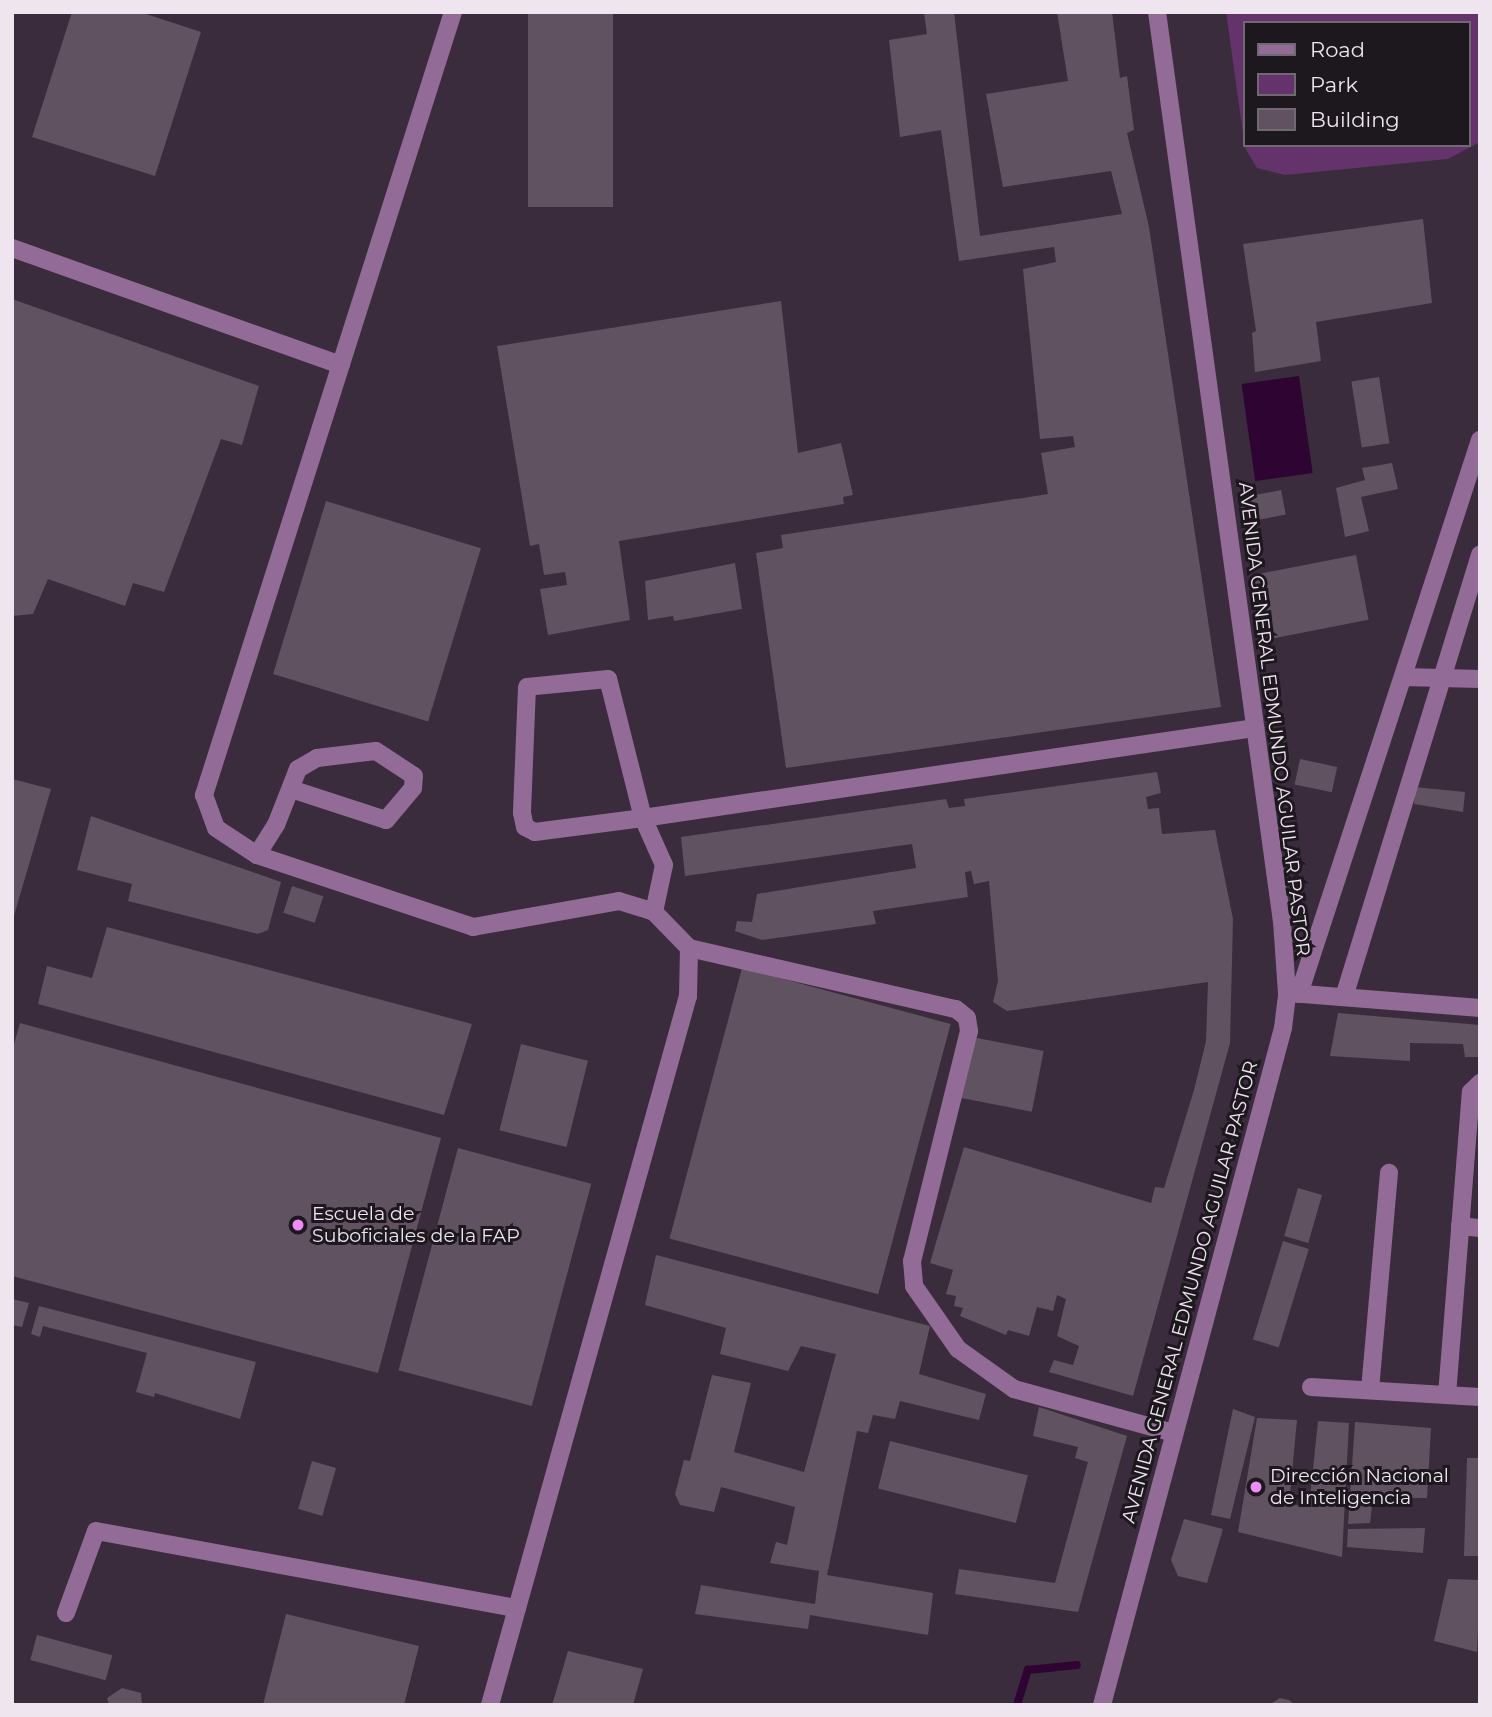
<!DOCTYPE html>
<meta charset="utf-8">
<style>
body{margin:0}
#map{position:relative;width:1492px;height:1717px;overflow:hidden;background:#3a2c3c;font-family:Montserrat,sans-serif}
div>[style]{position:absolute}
.green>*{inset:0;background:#64336b}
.water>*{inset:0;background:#2d0432;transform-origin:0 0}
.stream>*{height:8px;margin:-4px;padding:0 4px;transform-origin:4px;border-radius:4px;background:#2d0432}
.building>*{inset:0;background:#615262;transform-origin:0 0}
.minor>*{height:18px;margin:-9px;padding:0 9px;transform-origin:9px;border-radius:9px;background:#926c97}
.dots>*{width:19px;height:19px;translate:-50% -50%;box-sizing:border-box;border:4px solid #1d171e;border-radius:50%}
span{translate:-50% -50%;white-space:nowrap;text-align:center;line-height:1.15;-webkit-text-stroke:6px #1d171e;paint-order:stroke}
.street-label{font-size:19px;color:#eee5ef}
.poi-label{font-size:19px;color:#eee5ef}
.left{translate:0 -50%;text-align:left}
.frame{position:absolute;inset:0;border:14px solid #eee5ef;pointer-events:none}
.legend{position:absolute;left:1243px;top:21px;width:228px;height:126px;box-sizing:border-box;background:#1d171e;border:2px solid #716972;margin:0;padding:9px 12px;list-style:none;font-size:21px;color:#eee5ef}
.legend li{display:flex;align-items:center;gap:14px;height:35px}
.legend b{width:35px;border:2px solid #716972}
</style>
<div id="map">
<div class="green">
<div style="clip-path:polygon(evenodd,1226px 12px,1480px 12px,1480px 142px,1448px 159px,1285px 175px,1257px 168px,1245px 148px,1226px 12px,1245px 23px,1469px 23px,1469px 145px,1245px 145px,1245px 23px)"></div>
</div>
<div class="water">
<div style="left:1299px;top:376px;width:98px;height:58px;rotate:82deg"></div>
</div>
<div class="stream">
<div style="left:1017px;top:1705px;width:37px;rotate:-73deg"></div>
<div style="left:1028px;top:1670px;width:49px;rotate:-5.8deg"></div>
</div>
<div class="building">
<div style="clip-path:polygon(72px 12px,140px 12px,201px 32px,155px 176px,32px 137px)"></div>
<div style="left:528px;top:12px;width:85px;height:195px"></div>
<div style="clip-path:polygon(924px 12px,954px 12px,980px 236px,1122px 214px,1111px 171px,1003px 187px,986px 94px,1068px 81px,1057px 12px,1112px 12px,1120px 78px,1127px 76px,1134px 130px,1127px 133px,1149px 227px,1221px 707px,786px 768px,756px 553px,783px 548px,781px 535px,1048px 494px,1041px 453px,1075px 447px,1073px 436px,1040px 439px,1023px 269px,1056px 262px,1054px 247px,959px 261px,941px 130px,900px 137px,889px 40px,927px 34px)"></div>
<div style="clip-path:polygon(1423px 219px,1432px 303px,1316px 322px,1321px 361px,1255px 372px,1252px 333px,1256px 331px,1243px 244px)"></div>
<div style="clip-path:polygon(12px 299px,259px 386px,242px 445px,221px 439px,164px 592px,133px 583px,125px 606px,48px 579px,33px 614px,12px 616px)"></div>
<div style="clip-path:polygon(781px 301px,798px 453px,841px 443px,853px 495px,843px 497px,844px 504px,619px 541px,630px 620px,548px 635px,540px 589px,567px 585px,565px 572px,544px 575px,539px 544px,530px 546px,497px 346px)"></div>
<div style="left:1379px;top:377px;width:67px;height:28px;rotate:81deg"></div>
<div style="clip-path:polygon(1392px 463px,1398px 489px,1361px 497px,1369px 531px,1345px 537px,1336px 488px,1365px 480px,1362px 468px)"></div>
<div style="left:1281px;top:490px;width:25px;height:43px;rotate:79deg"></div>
<div style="left:326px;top:501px;width:162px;height:181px;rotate:17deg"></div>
<div style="left:1356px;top:555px;width:66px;height:107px;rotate:79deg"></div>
<div style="clip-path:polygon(735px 563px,742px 609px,674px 621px,673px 616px,648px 620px,645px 581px)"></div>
<div style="left:1300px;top:759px;width:38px;height:26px;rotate:12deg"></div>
<div style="clip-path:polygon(1157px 772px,1161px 793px,1146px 797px,1148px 809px,1159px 808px,1162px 834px,1215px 830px,1233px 919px,1231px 1001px,1230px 1043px,1133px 1396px,1049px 1372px,1054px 1360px,1073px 1365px,1079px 1346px,1057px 1336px,1066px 1299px,1057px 1295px,1053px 1311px,1037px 1307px,1029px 1336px,1008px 1330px,1006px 1335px,960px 1316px,963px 1308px,954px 1306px,956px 1296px,946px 1294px,953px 1270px,930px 1263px,964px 1147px,1151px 1203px,1155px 1187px,1164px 1188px,1194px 1090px,1206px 1041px,1208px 982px,1007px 1011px,993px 1002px,998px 981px,989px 881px,974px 884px,971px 871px,965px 872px,968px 897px,873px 911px,876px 924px,762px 940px,735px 931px,737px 921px,752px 922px,757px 894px,916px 868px,912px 844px,685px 876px,681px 837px,946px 799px,949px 808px,965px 806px,964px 799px)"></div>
<div style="clip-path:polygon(12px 779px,51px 789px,13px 919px,12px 919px)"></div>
<div style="clip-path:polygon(1415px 787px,1465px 792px,1463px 812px,1414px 804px)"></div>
<div style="clip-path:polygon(91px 816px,281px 882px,268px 930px,258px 934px,128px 901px,132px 884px,77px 870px)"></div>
<div style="left:292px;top:886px;width:33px;height:28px;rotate:18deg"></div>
<div style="clip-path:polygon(107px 927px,472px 1024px,444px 1115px,38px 1004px,47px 966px,92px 978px)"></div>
<div style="left:742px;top:968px;width:216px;height:280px;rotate:15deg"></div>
<div style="clip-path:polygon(1338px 1013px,1480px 1025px,1480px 1057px,1465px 1057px,1463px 1044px,1410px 1043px,1410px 1061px,1330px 1056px)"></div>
<div style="clip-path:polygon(20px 1023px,441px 1138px,378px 1373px,12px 1276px,12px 1051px)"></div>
<div style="left:972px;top:1037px;width:73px;height:62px;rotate:11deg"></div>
<div style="left:521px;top:1044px;width:69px;height:89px;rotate:14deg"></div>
<div style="left:458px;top:1148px;width:138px;height:230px;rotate:15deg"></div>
<div style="left:1298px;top:1188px;width:25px;height:50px;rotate:16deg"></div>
<div style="left:1283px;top:1241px;width:27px;height:103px;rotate:17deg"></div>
<div style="clip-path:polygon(656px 1255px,930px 1326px,919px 1374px,986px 1394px,979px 1420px,900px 1401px,895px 1419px,873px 1415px,868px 1433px,857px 1431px,827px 1575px,933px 1593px,928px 1635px,810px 1615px,808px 1629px,695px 1614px,701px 1585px,815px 1604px,819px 1571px,770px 1563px,776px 1542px,787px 1545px,795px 1507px,721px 1487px,714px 1512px,680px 1505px,675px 1494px,684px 1460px,690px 1461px,712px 1375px,751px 1383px,734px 1452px,804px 1472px,836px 1354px,801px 1346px,788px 1371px,720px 1354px,726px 1328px,645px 1305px)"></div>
<div style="clip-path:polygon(12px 1299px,29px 1303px,22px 1327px,12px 1325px)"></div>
<div style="clip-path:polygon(39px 1306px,256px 1362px,240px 1419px,155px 1393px,154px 1397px,136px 1392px,147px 1353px,43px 1326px,40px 1337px,31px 1334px)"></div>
<div style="clip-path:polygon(1039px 1407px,1127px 1436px,1078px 1612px,955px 1594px,959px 1569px,1055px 1583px,1088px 1462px,1075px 1458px,1078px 1447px,1033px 1436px)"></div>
<div style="clip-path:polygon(1233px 1409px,1255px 1417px,1230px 1519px,1211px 1515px)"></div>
<div style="clip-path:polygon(1257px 1418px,1297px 1420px,1289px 1504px,1309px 1507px,1318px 1421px,1349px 1423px,1342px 1557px,1238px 1532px)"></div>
<div style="clip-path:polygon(1355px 1422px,1431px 1428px,1427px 1498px,1373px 1498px,1370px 1523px,1348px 1524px)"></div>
<div style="left:890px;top:1441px;width:142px;height:49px;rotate:14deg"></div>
<div style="clip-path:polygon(1467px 1458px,1480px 1458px,1480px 1556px,1464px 1556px)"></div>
<div style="left:312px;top:1461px;width:25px;height:50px;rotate:16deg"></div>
<div style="clip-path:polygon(1184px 1519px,1223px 1529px,1207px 1583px,1178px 1576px,1171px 1560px)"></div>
<div style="clip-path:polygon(1425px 1528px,1423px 1553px,1347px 1547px,1348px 1529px)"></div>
<div style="clip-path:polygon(1448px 1579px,1480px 1580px,1477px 1652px,1434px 1641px)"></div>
<div style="clip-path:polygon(286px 1614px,419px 1646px,404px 1705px,263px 1705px)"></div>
<div style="left:37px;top:1635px;width:78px;height:26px;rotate:15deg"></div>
<div style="clip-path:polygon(568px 1651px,643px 1669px,633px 1705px,552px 1705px)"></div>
<div style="clip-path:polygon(122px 1688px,141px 1693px,142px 1705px,109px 1705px,107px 1698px)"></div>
<div style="clip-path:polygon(1280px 1698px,1289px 1700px,1295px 1705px,1269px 1705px)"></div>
</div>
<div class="minor">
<div style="left:453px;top:12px;width:822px;rotate:107.64deg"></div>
<div style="left:204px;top:795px;width:35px;rotate:70deg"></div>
<div style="left:216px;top:828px;width:49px;rotate:33.4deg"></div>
<div style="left:257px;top:855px;width:228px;rotate:18.4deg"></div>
<div style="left:473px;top:927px;width:148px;rotate:-10.1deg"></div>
<div style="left:619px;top:901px;width:37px;rotate:17deg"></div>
<div style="left:654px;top:912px;width:50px;rotate:45.8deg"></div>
<div style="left:689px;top:948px;width:274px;rotate:12.9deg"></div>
<div style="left:956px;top:1009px;width:14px;rotate:39deg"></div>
<div style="left:967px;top:1018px;width:13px;rotate:81deg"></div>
<div style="left:969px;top:1031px;width:237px;rotate:103.9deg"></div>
<div style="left:912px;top:1261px;width:25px;rotate:85deg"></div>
<div style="left:914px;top:1286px;width:77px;rotate:55.1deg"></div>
<div style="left:958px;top:1349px;width:69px;rotate:35.5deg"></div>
<div style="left:1014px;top:1389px;width:166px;rotate:15.4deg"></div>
<div style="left:12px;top:248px;width:349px;rotate:19.6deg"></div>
<div style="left:1403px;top:677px;width:77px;rotate:1.5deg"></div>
<div style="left:257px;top:855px;width:36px;rotate:-58deg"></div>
<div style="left:276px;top:825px;width:60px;rotate:-68.6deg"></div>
<div style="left:298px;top:769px;width:22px;rotate:-30deg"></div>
<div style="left:317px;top:758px;width:59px;rotate:-6.8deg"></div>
<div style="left:376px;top:751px;width:45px;rotate:33.3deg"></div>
<div style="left:414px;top:776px;width:12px;rotate:95deg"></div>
<div style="left:413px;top:788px;width:42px;rotate:130.2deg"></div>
<div style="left:386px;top:820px;width:100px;rotate:-161.9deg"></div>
<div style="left:654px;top:912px;width:48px;rotate:-78deg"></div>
<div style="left:664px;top:865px;width:51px;rotate:-114.1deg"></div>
<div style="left:643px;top:818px;width:143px;rotate:-104.1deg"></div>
<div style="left:608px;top:679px;width:81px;rotate:174.4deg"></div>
<div style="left:527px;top:687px;width:126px;rotate:92.3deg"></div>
<div style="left:522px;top:813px;width:14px;rotate:78deg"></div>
<div style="left:525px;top:827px;width:11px;rotate:27deg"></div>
<div style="left:535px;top:832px;width:109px;rotate:-7.4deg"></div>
<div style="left:643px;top:818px;width:619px;rotate:-8.37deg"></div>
<div style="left:1290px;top:993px;width:191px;rotate:4.5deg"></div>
<div style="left:1299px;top:994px;width:583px;rotate:-71.91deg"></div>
<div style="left:1344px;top:997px;width:463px;rotate:-72.9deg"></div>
<div style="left:1460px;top:1226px;width:20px;rotate:6deg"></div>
<div style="left:1311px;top:1387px;width:169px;rotate:3.4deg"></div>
<div style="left:1370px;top:1390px;width:218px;rotate:-85deg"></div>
<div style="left:1447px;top:1395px;width:304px;rotate:-85.5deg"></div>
<div style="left:1471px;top:1092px;width:13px;rotate:-45deg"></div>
<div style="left:66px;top:1613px;width:87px;rotate:-69.9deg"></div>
<div style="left:96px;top:1531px;width:428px;rotate:10.4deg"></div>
<div style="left:490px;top:1705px;width:736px;rotate:-74.4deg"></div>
<div style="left:688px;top:996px;width:48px;rotate:-88.8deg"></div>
<div style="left:1102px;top:1705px;width:701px;rotate:-75.03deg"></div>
<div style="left:1283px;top:1028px;width:35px;rotate:-83deg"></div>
<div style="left:1287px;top:993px;width:71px;rotate:-94deg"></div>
<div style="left:1282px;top:922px;width:919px;rotate:-97.82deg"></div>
</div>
<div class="dots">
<div style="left:298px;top:1225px;background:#ed8cf9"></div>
<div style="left:1256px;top:1487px;background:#ed8cf9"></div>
</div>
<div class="street-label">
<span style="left:1274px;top:719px;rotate:83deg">AVENIDA GENERAL EDMUNDO AGUILAR PASTOR</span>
<span style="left:1190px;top:1292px;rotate:-75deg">AVENIDA GENERAL EDMUNDO AGUILAR PASTOR</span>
</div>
<div class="poi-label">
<span class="left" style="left:312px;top:1225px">Escuela de<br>Suboficiales de la FAP</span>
<span class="left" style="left:1270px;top:1487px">Dirección Nacional<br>de Inteligencia</span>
</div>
<div class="frame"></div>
<ul class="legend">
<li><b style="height:9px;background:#926c97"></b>Road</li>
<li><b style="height:19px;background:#64336b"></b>Park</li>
<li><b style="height:19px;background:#615262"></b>Building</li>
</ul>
</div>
